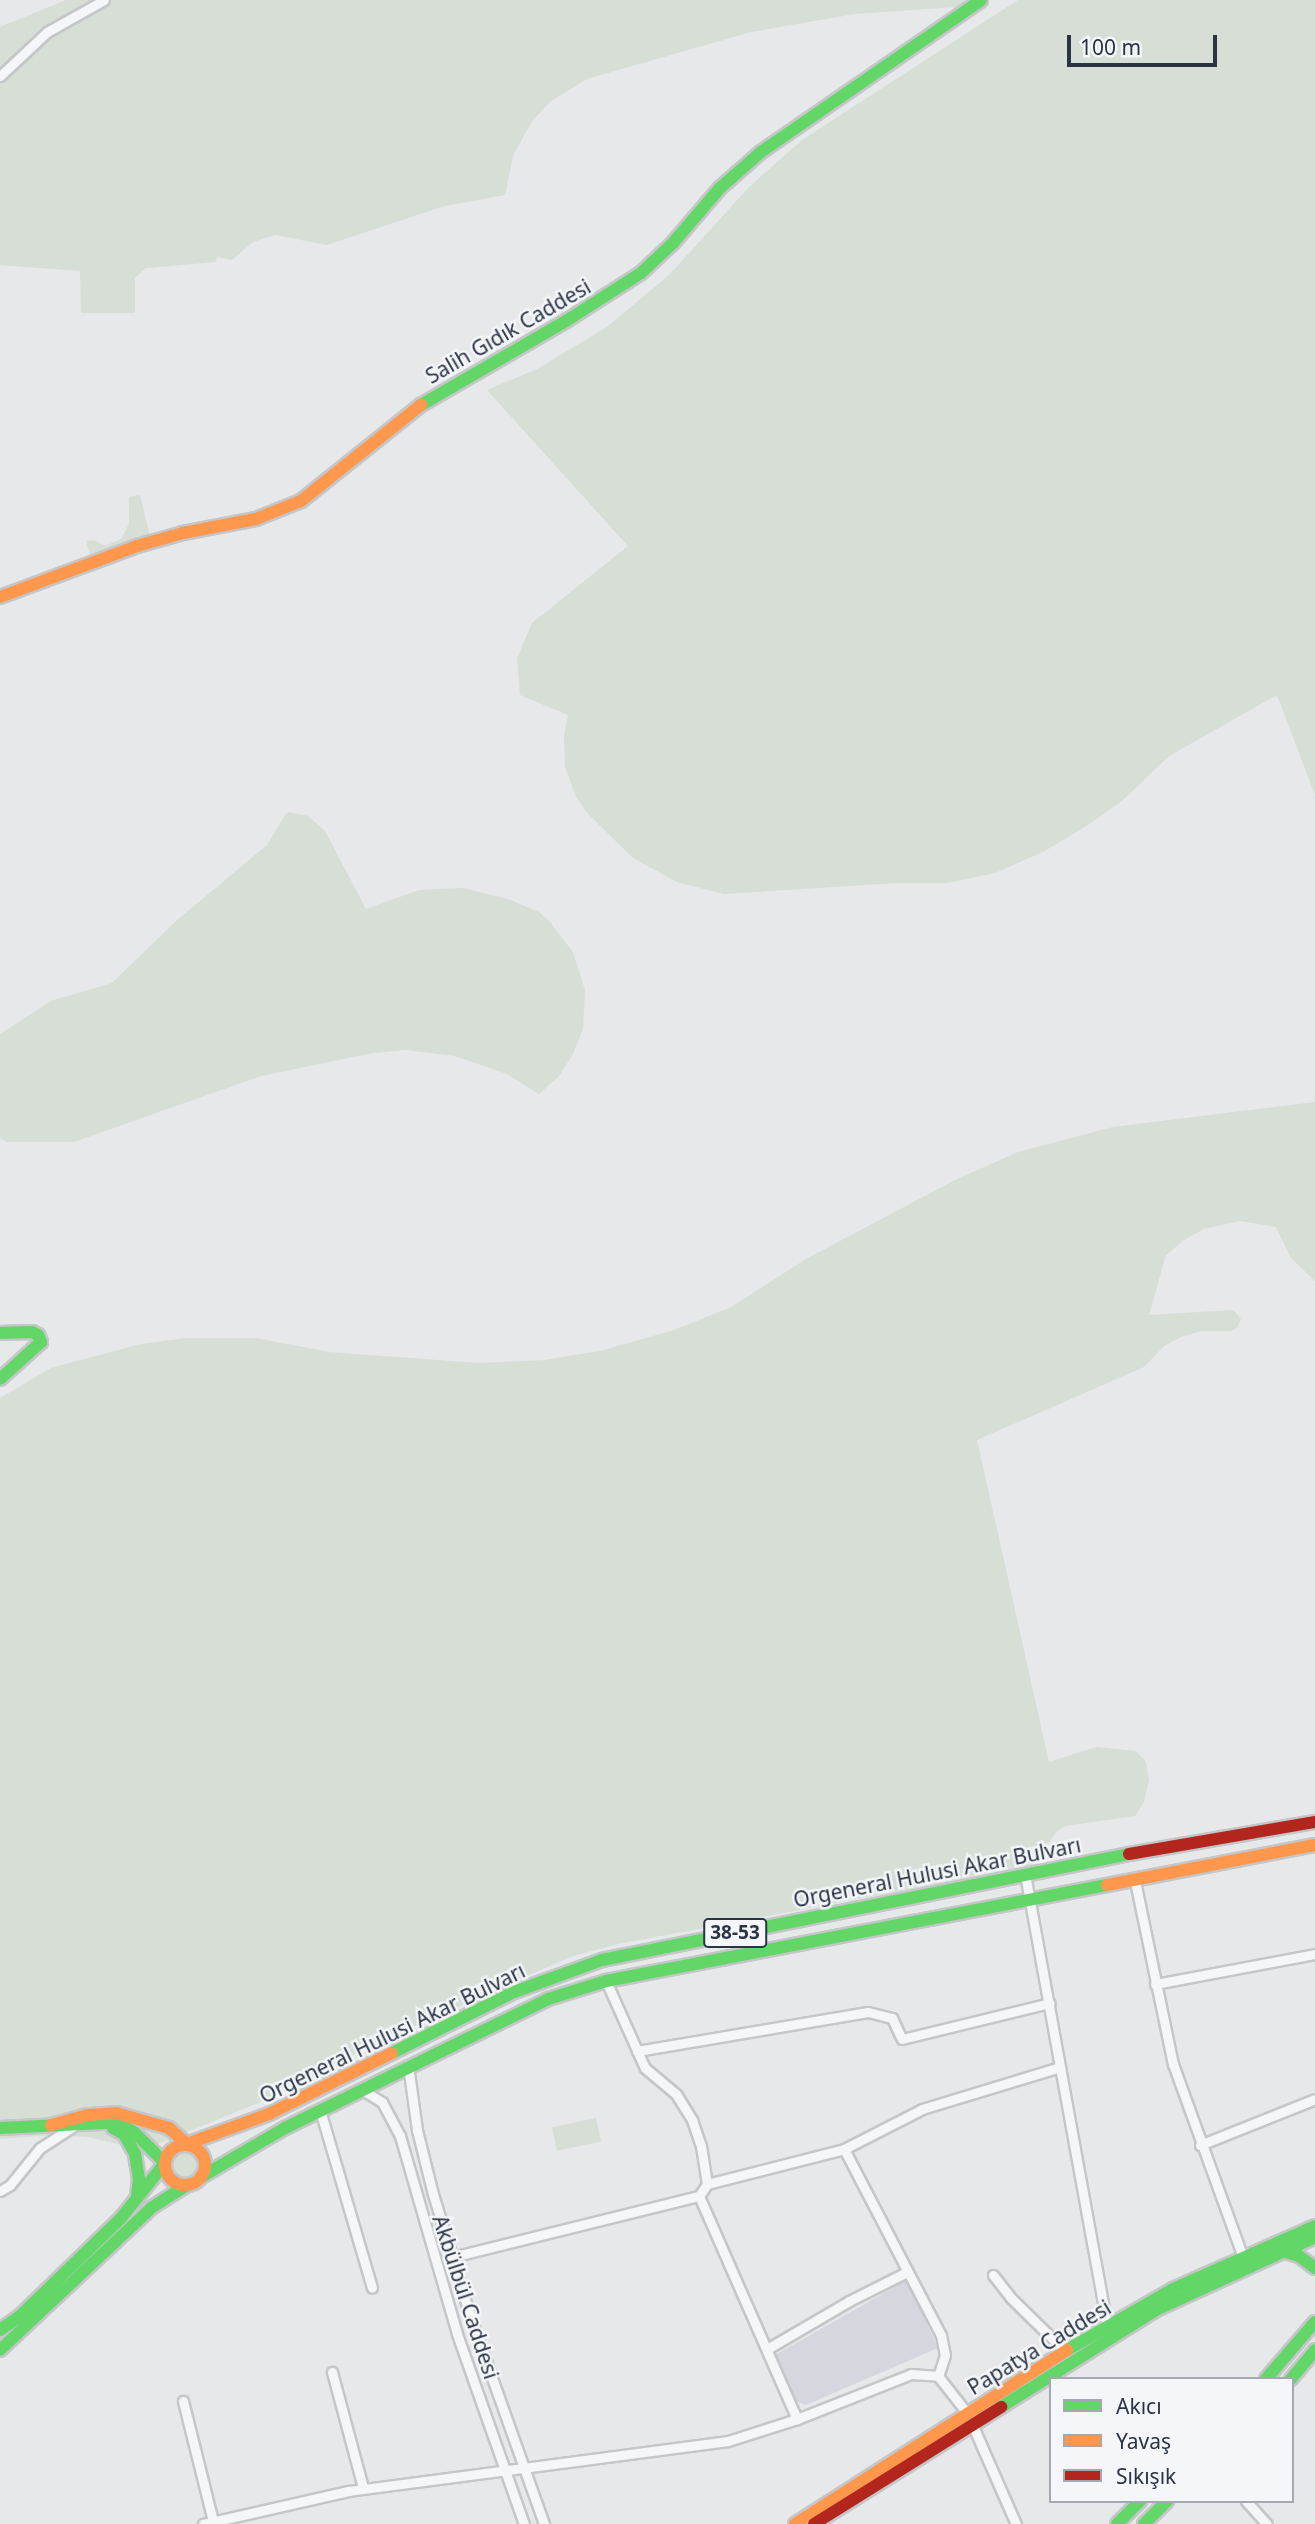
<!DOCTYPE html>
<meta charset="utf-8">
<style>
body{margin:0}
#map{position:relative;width:1315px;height:2524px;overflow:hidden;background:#e6e8ea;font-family:"Noto Sans",sans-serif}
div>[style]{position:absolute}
.built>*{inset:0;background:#d4d7dd}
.green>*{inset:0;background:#d6ded6;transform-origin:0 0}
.round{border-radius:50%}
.roads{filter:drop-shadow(2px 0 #c4c6c8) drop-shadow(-2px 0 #c4c6c8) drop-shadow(0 2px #c4c6c8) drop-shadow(0 -2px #c4c6c8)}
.street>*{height:9px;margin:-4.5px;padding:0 4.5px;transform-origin:4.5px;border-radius:4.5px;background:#f5f6f7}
.fast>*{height:12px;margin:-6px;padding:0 6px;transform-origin:6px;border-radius:6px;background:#63d668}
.slow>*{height:12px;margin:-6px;padding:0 6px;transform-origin:6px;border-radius:6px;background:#ff974d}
.slow>.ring{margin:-6px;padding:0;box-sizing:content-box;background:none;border:12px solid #ff974d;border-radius:50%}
.jam>*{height:12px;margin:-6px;padding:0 6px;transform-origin:6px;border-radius:6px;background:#b3261e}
span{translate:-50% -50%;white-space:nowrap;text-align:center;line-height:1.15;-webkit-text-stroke:5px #f4f6f9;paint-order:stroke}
.shield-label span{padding:2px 5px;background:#f4f6f9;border:2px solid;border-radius:5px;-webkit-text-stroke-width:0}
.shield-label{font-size:19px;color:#2b3445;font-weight:700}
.street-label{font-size:21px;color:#2b3445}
.legend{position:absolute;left:1049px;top:2377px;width:245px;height:126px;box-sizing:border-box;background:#f4f6f9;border:2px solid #a4a8b1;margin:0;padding:9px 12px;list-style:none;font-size:21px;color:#2b3445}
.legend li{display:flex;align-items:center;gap:14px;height:35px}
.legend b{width:35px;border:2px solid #a4a8b1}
.scale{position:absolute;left:1067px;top:35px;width:150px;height:32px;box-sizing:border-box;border:4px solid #2b3445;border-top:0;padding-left:9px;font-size:21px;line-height:24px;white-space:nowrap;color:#2b3445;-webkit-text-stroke:5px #f4f6f9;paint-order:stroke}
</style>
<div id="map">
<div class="built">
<div style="clip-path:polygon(907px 2280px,938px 2348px,806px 2405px,795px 2401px,775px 2355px)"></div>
</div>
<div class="green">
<div style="clip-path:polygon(66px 0,965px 0,956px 7px,855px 14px,751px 32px,587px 79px,551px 101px,532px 121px,513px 156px,505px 195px,445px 206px,327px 245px,275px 235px,253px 242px,232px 260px,217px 257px,216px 262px,146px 268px,135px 278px,135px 313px,81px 313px,80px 271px,0 265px,0 27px)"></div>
<div style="clip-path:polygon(1018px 0,1315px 0,1315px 795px,1277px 695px,1169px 756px,1123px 800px,1088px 825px,1043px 852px,995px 873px,947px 883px,897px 883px,724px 894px,677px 882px,633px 858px,588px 814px,576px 797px,565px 767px,564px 736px,568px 715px,520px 695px,517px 658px,532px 623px,628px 546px,487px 390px,537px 369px,607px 327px,670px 274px,749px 187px,802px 140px)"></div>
<div style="clip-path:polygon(140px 495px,150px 537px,91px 557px,86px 541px,94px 540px,105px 546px,121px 539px,129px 524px,129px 497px)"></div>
<div style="clip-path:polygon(287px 812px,308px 816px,325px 831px,366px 909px,419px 890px,463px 888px,508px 899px,539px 912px,549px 921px,573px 952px,585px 990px,583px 1029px,573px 1054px,559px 1076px,539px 1094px,507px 1074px,455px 1056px,406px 1050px,373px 1053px,261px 1076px,74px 1142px,7px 1142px,0 1138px,0 1034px,51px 1001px,112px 983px,175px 922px,267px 845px)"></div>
<div style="clip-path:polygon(1315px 1102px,1315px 1281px,1291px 1258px,1276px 1227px,1240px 1221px,1204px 1229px,1184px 1240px,1166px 1255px,1149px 1315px,1233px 1310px,1241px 1319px,1237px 1328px,1231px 1331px,1201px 1331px,1181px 1337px,1164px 1346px,1144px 1367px,977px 1440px,1049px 1762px,1096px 1747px,1136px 1751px,1146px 1762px,1149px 1780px,1144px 1802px,1135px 1816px,1065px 1826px,1056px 1832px,1035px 1866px,618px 1944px,570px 1957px,383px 2040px,263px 2101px,129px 2156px,122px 2145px,88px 2137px,53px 2135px,0 2139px,0 1398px,51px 1368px,141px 1344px,186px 1338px,256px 1338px,329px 1352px,478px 1363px,544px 1360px,600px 1351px,674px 1330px,731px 1307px,806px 1259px,953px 1181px,1018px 1152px,1113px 1127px)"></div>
<div style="left:596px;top:2118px;width:24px;height:45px;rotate:78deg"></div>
<div class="round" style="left:169px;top:2148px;width:32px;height:32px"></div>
</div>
<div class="roads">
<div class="street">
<div style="left:0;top:76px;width:64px;rotate:-43.1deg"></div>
<div style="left:47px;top:32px;width:65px;rotate:-29.3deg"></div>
<div style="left:1025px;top:1874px;width:460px;rotate:79.7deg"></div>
<div style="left:1135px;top:1881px;width:187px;rotate:78.3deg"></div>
<div style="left:1173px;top:2064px;width:205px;rotate:70.1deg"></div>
<div style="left:606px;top:1981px;width:95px;rotate:65.9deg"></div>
<div style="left:645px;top:2068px;width:40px;rotate:40deg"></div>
<div style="left:676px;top:2094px;width:31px;rotate:58deg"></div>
<div style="left:692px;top:2120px;width:28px;rotate:71deg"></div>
<div style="left:701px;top:2146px;width:38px;rotate:81deg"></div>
<div style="left:1155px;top:1984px;width:163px;rotate:-10.6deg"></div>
<div style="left:637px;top:2051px;width:234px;rotate:-9.6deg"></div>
<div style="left:868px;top:2012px;width:25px;rotate:14deg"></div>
<div style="left:892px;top:2018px;width:23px;rotate:65deg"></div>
<div style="left:902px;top:2039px;width:152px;rotate:-13.7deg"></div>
<div style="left:408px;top:2065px;width:66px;rotate:82.1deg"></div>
<div style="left:417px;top:2130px;width:66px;rotate:76deg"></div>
<div style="left:433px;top:2194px;width:127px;rotate:73.1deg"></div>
<div style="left:470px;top:2316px;width:221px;rotate:70.4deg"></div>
<div style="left:361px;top:2089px;width:25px;rotate:32deg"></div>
<div style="left:382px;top:2102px;width:38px;rotate:62deg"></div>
<div style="left:400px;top:2136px;width:206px;rotate:73.9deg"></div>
<div style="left:457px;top:2334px;width:201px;rotate:70.6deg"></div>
<div style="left:320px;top:2110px;width:185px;rotate:73.7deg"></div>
<div style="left:1200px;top:2145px;width:124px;rotate:-21.8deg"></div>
<div style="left:844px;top:2149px;width:88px;rotate:-27.1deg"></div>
<div style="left:922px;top:2109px;width:144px;rotate:-16.9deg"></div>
<div style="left:0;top:2191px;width:12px;rotate:-31deg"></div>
<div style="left:10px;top:2185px;width:48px;rotate:-51deg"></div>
<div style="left:40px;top:2148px;width:40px;rotate:-32.9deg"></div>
<div style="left:699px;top:2196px;width:14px;rotate:-56deg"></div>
<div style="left:707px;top:2184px;width:141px;rotate:-14.3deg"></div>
<div style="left:844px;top:2149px;width:210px;rotate:62.5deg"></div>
<div style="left:941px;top:2335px;width:20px;rotate:79deg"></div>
<div style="left:945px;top:2355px;width:22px;rotate:108deg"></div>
<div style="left:452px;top:2257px;width:254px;rotate:-13.9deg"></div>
<div style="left:699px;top:2196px;width:244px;rotate:66.3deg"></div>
<div style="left:993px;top:2275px;width:29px;rotate:52deg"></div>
<div style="left:1011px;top:2298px;width:76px;rotate:44.5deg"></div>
<div style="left:767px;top:2349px;width:95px;rotate:-30.3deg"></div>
<div style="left:849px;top:2301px;width:65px;rotate:-26.6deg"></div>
<div style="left:332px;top:2372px;width:120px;rotate:75deg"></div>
<div style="left:183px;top:2401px;width:124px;rotate:76deg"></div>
<div style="left:972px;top:2424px;width:109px;rotate:66.3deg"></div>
<div style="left:1246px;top:2501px;width:31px;rotate:48deg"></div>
<div style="left:203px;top:2524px;width:149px;rotate:-12.8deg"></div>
<div style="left:348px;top:2491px;width:383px;rotate:-7.5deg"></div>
<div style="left:728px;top:2441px;width:72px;rotate:-17.7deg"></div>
<div style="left:797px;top:2419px;width:123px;rotate:-21.5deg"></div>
<div style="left:911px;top:2374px;width:27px;rotate:4deg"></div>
<div style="left:938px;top:2376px;width:47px;rotate:51.9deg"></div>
</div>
<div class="fast">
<div style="left:421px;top:405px;width:168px;rotate:-30.1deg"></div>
<div style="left:566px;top:321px;width:89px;rotate:-32.6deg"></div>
<div style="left:641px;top:273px;width:44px;rotate:-43.2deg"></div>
<div style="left:673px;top:243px;width:72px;rotate:-49.5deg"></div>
<div style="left:720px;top:188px;width:55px;rotate:-41.3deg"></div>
<div style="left:761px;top:152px;width:267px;rotate:-34.6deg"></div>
<div style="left:0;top:1333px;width:32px;rotate:-2deg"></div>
<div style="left:32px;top:1332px;width:7px;rotate:27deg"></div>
<div style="left:38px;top:1335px;width:8px;rotate:67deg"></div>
<div style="left:41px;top:1342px;width:55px;rotate:137.9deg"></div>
<div style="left:392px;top:2053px;width:136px;rotate:-26.6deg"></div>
<div style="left:514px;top:1992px;width:94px;rotate:-20deg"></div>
<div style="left:602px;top:1960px;width:538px;rotate:-11.37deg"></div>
<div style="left:0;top:2128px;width:102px;rotate:-2.8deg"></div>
<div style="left:113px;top:2128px;width:13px;rotate:29deg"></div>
<div style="left:124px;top:2134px;width:23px;rotate:61deg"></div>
<div style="left:135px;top:2154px;width:24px;rotate:81deg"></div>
<div style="left:139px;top:2178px;width:18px;rotate:96deg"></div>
<div style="left:201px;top:2177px;width:97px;rotate:-30.3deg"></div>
<div style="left:285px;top:2128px;width:293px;rotate:-26.1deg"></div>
<div style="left:548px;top:1999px;width:61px;rotate:-17.2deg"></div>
<div style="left:606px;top:1981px;width:510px;rotate:-10.85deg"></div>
<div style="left:1282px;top:2251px;width:18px;rotate:16deg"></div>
<div style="left:1299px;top:2256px;width:20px;rotate:37deg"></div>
<div style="left:0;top:2330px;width:24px;rotate:-35deg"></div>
<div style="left:20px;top:2316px;width:141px;rotate:-44.1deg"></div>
<div style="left:121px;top:2218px;width:70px;rotate:-51.3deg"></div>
<div style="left:165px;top:2163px;width:44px;rotate:-135deg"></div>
<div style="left:134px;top:2132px;width:19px;rotate:-152deg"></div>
<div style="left:117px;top:2123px;width:15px;rotate:180deg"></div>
<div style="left:0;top:2350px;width:207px;rotate:-43.2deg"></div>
<div style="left:151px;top:2208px;width:43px;rotate:-32.6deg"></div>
<div style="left:1067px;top:2350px;width:122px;rotate:-29.9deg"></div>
<div style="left:1173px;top:2289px;width:155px;rotate:-23.9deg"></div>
<div style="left:1266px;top:2379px;width:75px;rotate:-49.3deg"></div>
<div style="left:1291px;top:2379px;width:38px;rotate:-50deg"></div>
<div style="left:1001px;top:2407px;width:185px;rotate:-32deg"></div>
<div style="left:1158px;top:2309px;width:173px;rotate:-24.6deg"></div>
<div style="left:1117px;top:2524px;width:33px;rotate:-45deg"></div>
<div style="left:1144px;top:2524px;width:33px;rotate:-45deg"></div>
</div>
<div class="slow">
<div style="left:0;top:597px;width:146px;rotate:-20.4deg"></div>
<div style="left:137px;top:546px;width:48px;rotate:-15.8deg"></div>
<div style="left:183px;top:533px;width:74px;rotate:-10.9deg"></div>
<div style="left:256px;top:519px;width:48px;rotate:-21.8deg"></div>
<div style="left:301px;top:501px;width:154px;rotate:-38.7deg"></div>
<div style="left:1107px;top:1885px;width:212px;rotate:-10.9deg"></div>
<div style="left:51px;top:2125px;width:39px;rotate:-15deg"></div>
<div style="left:89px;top:2115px;width:27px;rotate:-4deg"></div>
<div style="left:116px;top:2113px;width:55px;rotate:15.8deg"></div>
<div style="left:169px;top:2128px;width:24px;rotate:42deg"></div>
<div style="left:187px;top:2144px;width:87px;rotate:-20.1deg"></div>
<div style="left:269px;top:2114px;width:137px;rotate:-26.4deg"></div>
<div class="ring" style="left:165px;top:2145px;width:28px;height:28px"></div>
<div style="left:795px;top:2524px;width:323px;rotate:-32.6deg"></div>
</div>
<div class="jam">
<div style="left:1129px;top:1854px;width:189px;rotate:-9.8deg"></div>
<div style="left:814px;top:2524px;width:221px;rotate:-32deg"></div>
</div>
</div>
<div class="shield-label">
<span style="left:735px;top:1933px">38-53</span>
</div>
<div class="street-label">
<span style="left:508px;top:331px;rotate:-30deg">Salih Gıdık Caddesi</span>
<span style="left:937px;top:1872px;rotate:-11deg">Orgeneral Hulusi Akar Bulvarı</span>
<span style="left:392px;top:2033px;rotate:-26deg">Orgeneral Hulusi Akar Bulvarı</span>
<span style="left:466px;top:2297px;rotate:72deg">Akbülbül Caddesi</span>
<span style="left:1039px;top:2347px;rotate:-31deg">Papatya Caddesi</span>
</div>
<ul class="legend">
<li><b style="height:9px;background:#63d668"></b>Akıcı</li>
<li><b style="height:9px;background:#ff974d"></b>Yavaş</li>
<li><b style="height:9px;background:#b3261e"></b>Sıkışık</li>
</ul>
<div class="scale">100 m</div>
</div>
